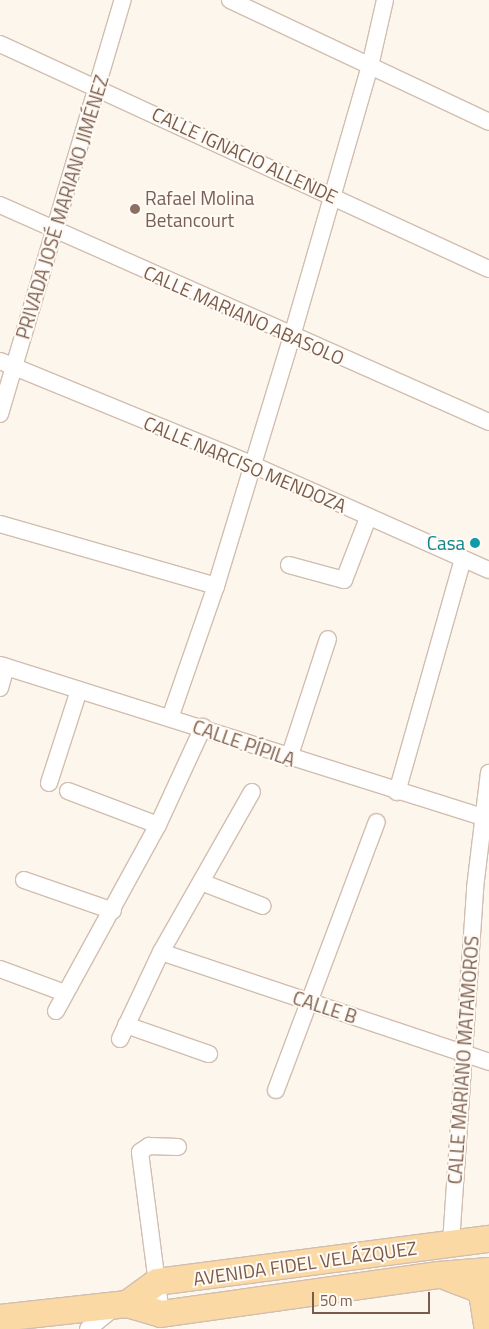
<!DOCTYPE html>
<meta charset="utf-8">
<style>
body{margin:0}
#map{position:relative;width:489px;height:1329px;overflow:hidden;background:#fdf6ec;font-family:"Titillium Web",sans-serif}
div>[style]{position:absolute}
.roads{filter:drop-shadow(1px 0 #d1beb0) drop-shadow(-1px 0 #d1beb0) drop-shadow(0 1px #d1beb0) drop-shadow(0 -1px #d1beb0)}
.street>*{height:16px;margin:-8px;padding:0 8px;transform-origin:8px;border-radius:8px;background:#fff}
.primary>*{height:26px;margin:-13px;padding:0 13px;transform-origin:13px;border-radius:13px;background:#fbd9a5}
.dots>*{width:14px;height:14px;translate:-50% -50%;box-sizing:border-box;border:2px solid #fffaf3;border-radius:50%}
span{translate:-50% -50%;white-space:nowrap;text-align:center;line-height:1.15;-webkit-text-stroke:4px #fffaf3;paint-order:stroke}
.street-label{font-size:19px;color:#7a5c4d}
.education-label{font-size:19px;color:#785e54}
.left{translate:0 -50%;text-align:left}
.culture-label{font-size:19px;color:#0d838f}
.right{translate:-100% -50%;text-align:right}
.scale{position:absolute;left:312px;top:1292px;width:118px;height:22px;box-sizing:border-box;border:2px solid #7a5c4d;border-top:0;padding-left:6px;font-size:15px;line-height:18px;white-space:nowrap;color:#7a5c4d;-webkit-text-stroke:4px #fffaf3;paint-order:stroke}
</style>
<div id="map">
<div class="roads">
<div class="street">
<div style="left:230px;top:0;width:286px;rotate:25.2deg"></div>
<div style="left:0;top:44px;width:538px;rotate:24.71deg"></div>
<div style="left:0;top:205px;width:535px;rotate:23.93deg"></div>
<div style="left:0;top:361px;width:274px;rotate:22.3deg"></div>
<div style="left:253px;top:465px;width:258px;rotate:24deg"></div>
<div style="left:0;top:414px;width:432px;rotate:-73.5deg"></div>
<div style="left:0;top:524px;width:225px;rotate:16deg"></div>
<div style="left:289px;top:565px;width:57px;rotate:15.3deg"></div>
<div style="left:344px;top:580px;width:66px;rotate:-68.8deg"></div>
<div style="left:0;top:665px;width:513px;rotate:17.48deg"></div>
<div style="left:0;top:688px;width:22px;rotate:-74deg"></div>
<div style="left:170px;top:718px;width:140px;rotate:-70.8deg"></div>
<div style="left:216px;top:586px;width:261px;rotate:-73.1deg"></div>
<div style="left:292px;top:336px;width:281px;rotate:-73.9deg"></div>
<div style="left:370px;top:66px;width:68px;rotate:-77.2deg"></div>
<div style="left:289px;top:758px;width:125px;rotate:-71.9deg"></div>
<div style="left:49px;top:783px;width:98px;rotate:-72.1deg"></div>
<div style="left:68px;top:791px;width:96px;rotate:20.7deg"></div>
<div style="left:397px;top:792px;width:242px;rotate:-74.2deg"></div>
<div style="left:24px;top:880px;width:94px;rotate:19.2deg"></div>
<div style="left:201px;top:882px;width:66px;rotate:21.2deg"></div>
<div style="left:161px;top:952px;width:346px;rotate:18.5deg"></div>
<div style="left:0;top:969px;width:69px;rotate:20.3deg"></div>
<div style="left:56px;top:1011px;width:212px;rotate:-61.3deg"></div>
<div style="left:158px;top:825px;width:108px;rotate:-65.3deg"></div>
<div style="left:126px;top:1025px;width:88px;rotate:19.3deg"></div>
<div style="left:120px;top:1039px;width:96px;rotate:-64.8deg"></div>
<div style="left:161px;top:952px;width:184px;rotate:-60.4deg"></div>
<div style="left:276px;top:1090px;width:286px;rotate:-69.4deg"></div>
<div style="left:451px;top:1243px;width:356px;rotate:-86.1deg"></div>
<div style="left:475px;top:888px;width:116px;rotate:-83.1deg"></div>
<div style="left:161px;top:1314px;width:163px;rotate:-97.4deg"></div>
<div style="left:140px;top:1152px;width:11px;rotate:-34deg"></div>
<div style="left:149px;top:1146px;width:29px;rotate:2deg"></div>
<div style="left:88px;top:1329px;width:35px;rotate:-39deg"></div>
</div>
<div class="primary">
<div style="left:447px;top:1277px;width:31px;rotate:21deg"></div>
<div style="left:476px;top:1288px;width:8px;rotate:40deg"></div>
<div style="left:482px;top:1293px;width:36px;rotate:81deg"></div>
<div style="left:127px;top:1304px;width:37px;rotate:-36deg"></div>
<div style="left:157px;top:1282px;width:335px;rotate:-7.4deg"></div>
<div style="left:0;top:1318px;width:128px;rotate:-6.3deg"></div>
<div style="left:127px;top:1304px;width:35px;rotate:16deg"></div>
<div style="left:161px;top:1314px;width:281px;rotate:-8deg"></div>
<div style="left:439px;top:1275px;width:50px;rotate:-4.6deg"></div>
</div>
</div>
<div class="dots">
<div style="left:135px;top:209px;background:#8d6e63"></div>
<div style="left:475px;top:543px;background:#0f9aa8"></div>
</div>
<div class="street-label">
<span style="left:245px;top:155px;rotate:25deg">CALLE IGNACIO ALLENDE</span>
<span style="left:62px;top:207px;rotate:-73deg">PRIVADA JOSÉ MARIANO JIMÉNEZ</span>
<span style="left:244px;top:315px;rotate:24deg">CALLE MARIANO ABASOLO</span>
<span style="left:245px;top:464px;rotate:23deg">CALLE NARCISO MENDOZA</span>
<span style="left:244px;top:743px;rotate:19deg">CALLE PÍPILA</span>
<span style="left:325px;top:1007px;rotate:18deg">CALLE B</span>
<span style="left:463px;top:1060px;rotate:-86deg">CALLE MARIANO MATAMOROS</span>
<span style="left:305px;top:1263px;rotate:-8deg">AVENIDA FIDEL VELÁZQUEZ</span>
</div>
<div class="education-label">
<span class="left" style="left:145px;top:209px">Rafael Molina<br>Betancourt</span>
</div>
<div class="culture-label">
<span class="right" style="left:465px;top:543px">Casa</span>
</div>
<div class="scale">50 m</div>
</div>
